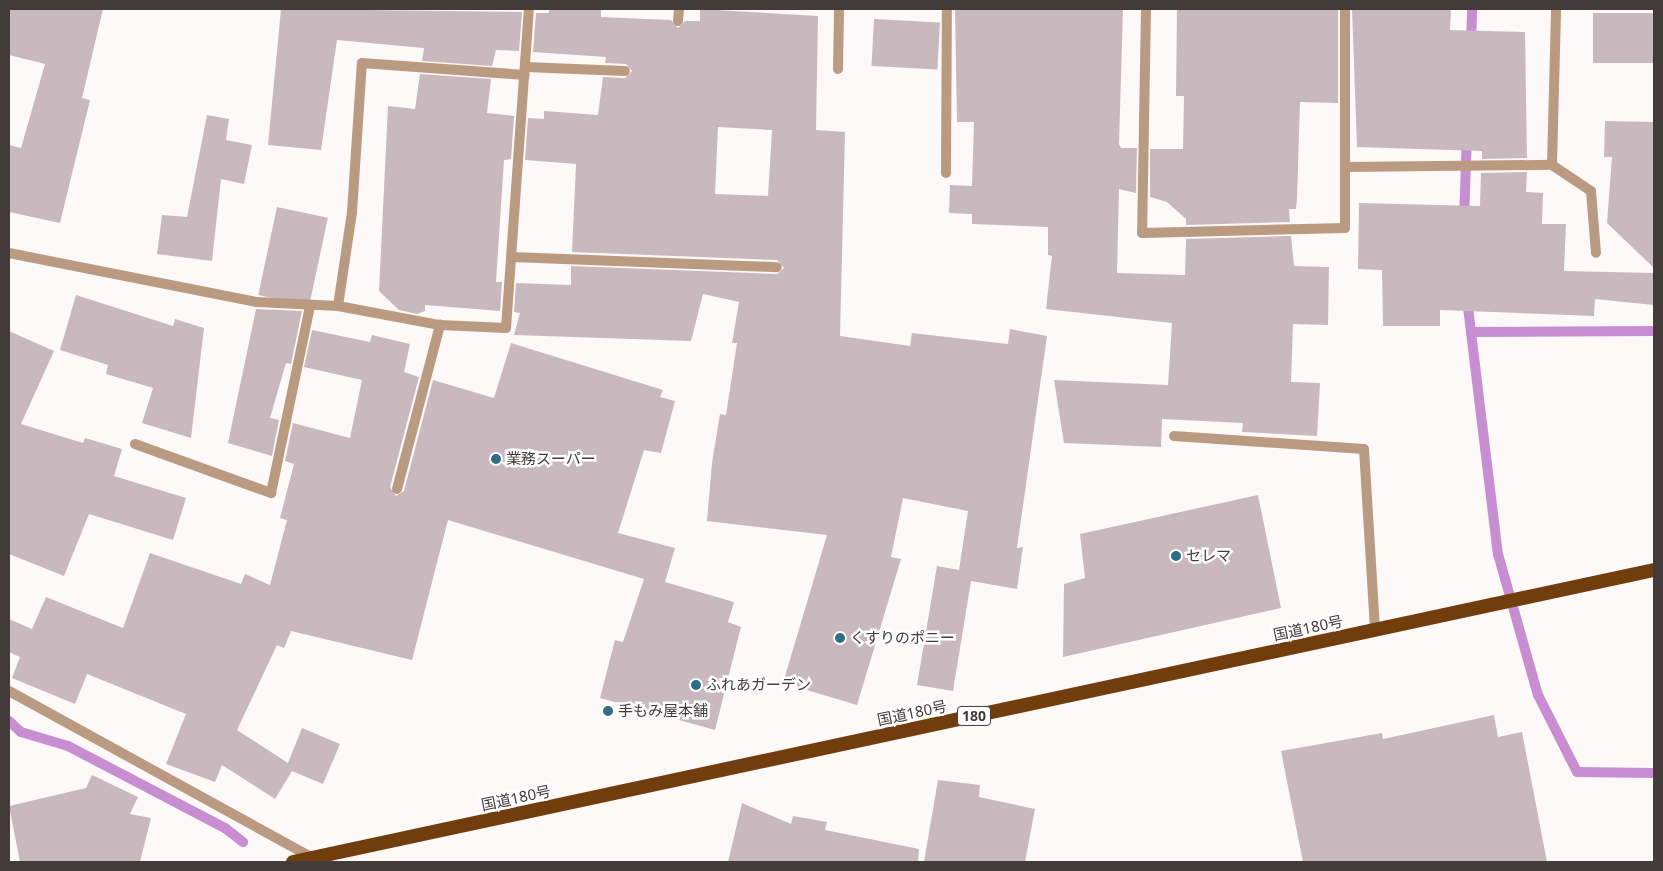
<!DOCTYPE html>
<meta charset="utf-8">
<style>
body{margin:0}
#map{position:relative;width:1663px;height:871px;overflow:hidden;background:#fdf9f9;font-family:"Noto Sans","Noto Sans JP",sans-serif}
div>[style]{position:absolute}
.stream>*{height:10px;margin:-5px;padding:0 5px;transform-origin:5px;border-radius:5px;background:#c78ed2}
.building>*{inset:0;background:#c9b8be;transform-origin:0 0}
.minor>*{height:10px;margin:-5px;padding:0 5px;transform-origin:5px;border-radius:5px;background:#bb9a82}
.trunk>*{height:14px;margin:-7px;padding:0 7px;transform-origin:7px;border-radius:7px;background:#723d0c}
.dots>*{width:14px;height:14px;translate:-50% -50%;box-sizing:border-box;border:2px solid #fff;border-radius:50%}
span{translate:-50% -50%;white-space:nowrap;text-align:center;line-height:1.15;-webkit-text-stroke:5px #fff;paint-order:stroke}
.shield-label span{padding:1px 4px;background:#fff;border:1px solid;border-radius:4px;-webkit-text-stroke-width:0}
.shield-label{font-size:14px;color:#423b3a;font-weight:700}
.poi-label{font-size:15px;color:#423b3a}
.left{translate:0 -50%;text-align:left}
.street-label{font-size:15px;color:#423b3a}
.frame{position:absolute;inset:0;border:10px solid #423b3a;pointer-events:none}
</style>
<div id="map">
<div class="stream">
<div style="left:1471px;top:43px;width:34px;rotate:-88deg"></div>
<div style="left:1464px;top:218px;width:81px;rotate:-87.9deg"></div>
<div style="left:1467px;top:299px;width:257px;rotate:83.1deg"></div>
<div style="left:1498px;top:554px;width:147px;rotate:74.2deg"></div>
<div style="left:1538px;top:695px;width:86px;rotate:63.1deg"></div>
<div style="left:1577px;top:772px;width:77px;rotate:0.7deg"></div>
<div style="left:1471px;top:332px;width:183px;rotate:-0.3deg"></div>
<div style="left:9px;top:721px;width:16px;rotate:43deg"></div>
<div style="left:21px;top:732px;width:49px;rotate:16.6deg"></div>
<div style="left:68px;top:746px;width:177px;rotate:27.6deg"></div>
<div style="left:225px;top:828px;width:23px;rotate:38deg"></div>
</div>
<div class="building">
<div style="clip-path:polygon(9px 9px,103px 9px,82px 98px,90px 100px,60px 223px,9px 212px,9px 145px,21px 148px,45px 64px,9px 55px)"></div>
<div style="clip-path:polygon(281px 9px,522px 12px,519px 51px,496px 50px,492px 66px,422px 61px,424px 48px,337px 40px,321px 150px,268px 145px)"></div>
<div style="clip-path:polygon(evenodd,549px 9px,601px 9px,601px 17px,671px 20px,678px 28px,685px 21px,700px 21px,700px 9px,818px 16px,816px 130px,845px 132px,840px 336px,910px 346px,912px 333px,1008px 344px,1010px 329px,1047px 336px,1017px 548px,1023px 547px,1017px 589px,971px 581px,953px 691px,917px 685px,937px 566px,959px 570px,968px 511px,903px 498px,891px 557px,901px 559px,857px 705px,783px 683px,827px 535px,707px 521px,712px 463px,720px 414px,726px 415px,737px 343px,732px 343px,739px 302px,703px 294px,691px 341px,514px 335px,520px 313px,514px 312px,516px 283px,571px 285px,571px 266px,777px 274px,784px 268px,777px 260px,572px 252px,576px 164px,525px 160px,528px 118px,544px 119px,544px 111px,598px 115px,603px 77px,625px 78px,632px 71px,626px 64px,605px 63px,606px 57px,533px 52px,536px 13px,549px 13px,549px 9px,718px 127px,772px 130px,768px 196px,715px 194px,718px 127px)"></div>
<div style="clip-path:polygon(955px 9px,1123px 9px,1119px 144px,1121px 148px,1137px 148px,1136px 193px,1119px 189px,1117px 273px,1185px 275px,1186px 239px,1291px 236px,1294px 266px,1329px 267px,1328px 325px,1293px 324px,1291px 382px,1320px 383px,1317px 436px,1242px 432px,1243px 423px,1162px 419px,1161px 447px,1064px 443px,1054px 380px,1168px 385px,1172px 323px,1046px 309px,1052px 256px,1048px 255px,1048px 227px,972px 224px,972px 214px,949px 213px,950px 185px,972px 186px,974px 122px,957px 122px)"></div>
<div style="clip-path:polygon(1177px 9px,1338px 9px,1338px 103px,1300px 102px,1297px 199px,1296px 209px,1289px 209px,1290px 222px,1186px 225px,1186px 219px,1167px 202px,1150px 197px,1150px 149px,1183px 149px,1184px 96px,1176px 96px)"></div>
<div style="clip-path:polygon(1352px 9px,1451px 9px,1450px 30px,1525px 32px,1527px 158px,1482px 159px,1482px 151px,1357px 147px)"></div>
<div style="left:1654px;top:13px;width:50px;height:61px;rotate:90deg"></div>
<div style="left:874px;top:19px;width:66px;height:47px;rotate:3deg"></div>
<div style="clip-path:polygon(420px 74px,491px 79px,487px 113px,514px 116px,511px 159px,504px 160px,496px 282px,502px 282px,500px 311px,425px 305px,425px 311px,417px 314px,399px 310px,379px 291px,388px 106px,415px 109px)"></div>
<div style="clip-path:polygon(207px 115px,229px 119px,226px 140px,252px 145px,244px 184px,221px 179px,212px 261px,157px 254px,162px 215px,187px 217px)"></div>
<div style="clip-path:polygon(1605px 121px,1654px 122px,1654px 268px,1607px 223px,1612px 157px,1604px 157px)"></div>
<div style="clip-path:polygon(1527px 172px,1526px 192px,1543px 193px,1542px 224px,1566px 224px,1564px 271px,1654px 273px,1654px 305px,1595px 299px,1594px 316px,1440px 310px,1440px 326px,1383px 326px,1382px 270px,1358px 269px,1359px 203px,1480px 206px,1481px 173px)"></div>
<div style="left:277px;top:207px;width:52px;height:90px;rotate:12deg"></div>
<div style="clip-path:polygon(76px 295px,173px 326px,175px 319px,204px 328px,191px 438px,142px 423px,153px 388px,106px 374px,108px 365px,60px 350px)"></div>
<div style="clip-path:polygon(256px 309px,302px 311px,291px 364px,286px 363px,270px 418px,279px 420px,272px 456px,228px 443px)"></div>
<div style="clip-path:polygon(312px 330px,370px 342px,372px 335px,410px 344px,404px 372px,419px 377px,390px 487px,396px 496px,404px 491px,433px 380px,494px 398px,511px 343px,663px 390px,660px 397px,675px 401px,661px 453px,644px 450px,618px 533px,675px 548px,665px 582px,734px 602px,728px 622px,741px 627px,715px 730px,600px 698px,615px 640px,623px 642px,644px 579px,448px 520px,412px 660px,291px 631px,284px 648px,277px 645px,237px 730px,288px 763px,302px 728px,340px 744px,323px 784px,292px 771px,275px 799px,222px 765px,215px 782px,166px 764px,186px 714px,87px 674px,75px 704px,12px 678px,20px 657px,9px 652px,9px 619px,32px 629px,46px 597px,123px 628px,150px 553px,241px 584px,245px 574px,270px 585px,287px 520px,280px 518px,294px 464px,285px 461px,293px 423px,350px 438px,362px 380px,304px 367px)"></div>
<div style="clip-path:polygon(9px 331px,54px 351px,21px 424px,83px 443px,85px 438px,122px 449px,114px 476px,186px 498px,173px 540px,89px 514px,64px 576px,9px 554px)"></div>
<div style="clip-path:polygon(1258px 495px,1281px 608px,1063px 657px,1064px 584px,1085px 578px,1080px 534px)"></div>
<div style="clip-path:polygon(1494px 715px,1498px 737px,1522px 732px,1547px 862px,1303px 862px,1281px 751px,1382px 733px,1383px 739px)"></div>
<div style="clip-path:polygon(92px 775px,138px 797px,130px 814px,151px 818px,140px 862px,20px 862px,9px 806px,86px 788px)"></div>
<div style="clip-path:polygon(938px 780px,980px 785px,979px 797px,1035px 809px,1025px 862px,924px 862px)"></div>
<div style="clip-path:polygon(742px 803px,791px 824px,793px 816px,827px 822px,825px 830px,919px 849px,918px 862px,728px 862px)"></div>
</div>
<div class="minor">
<div style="left:1146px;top:9px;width:224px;rotate:91deg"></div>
<div style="left:1142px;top:233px;width:203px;rotate:-1.4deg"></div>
<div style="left:1345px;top:228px;width:219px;rotate:-90deg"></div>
<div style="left:678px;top:21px;width:12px;rotate:-85deg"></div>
<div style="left:525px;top:67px;width:100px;rotate:2.3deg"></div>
<div style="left:838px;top:69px;width:60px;rotate:-89deg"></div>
<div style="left:1552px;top:165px;width:156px;rotate:-88.5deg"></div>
<div style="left:1346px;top:167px;width:206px;rotate:-0.6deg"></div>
<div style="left:1552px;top:165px;width:47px;rotate:33.7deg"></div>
<div style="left:1591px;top:191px;width:62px;rotate:85.4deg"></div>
<div style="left:946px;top:173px;width:164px;rotate:-89.7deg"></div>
<div style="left:9px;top:253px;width:253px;rotate:11.2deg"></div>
<div style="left:257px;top:302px;width:81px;rotate:2.8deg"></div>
<div style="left:338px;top:306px;width:104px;rotate:10.6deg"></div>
<div style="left:440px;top:325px;width:66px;rotate:2.6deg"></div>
<div style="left:506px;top:328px;width:320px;rotate:-85.9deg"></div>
<div style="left:512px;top:257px;width:265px;rotate:2.2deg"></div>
<div style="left:338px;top:306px;width:95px;rotate:-81.5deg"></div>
<div style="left:352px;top:212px;width:149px;rotate:-86.2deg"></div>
<div style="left:362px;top:63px;width:163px;rotate:4.2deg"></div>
<div style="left:1174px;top:436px;width:190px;rotate:3.9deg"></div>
<div style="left:1364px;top:449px;width:181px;rotate:86.5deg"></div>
<div style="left:135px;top:444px;width:145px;rotate:19.8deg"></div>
<div style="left:271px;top:493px;width:191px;rotate:-78.2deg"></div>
<div style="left:397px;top:489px;width:170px;rotate:-75.3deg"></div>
<div style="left:9px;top:691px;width:348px;rotate:28.8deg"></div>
</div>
<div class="trunk">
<div style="left:293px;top:862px;width:1392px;rotate:-12.11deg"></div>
</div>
<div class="dots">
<div style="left:496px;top:459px;background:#316e84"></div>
<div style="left:1176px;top:556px;background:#316e84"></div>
<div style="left:840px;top:638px;background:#316e84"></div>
<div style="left:696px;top:685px;background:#316e84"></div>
<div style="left:608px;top:711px;background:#316e84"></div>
</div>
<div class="shield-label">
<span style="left:974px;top:716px">180</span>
</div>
<div class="poi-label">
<span class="left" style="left:506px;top:459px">業務スーパー</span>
<span class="left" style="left:1186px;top:556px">セレマ</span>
<span class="left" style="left:850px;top:638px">くすりのポニー</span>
<span class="left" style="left:706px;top:685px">ふれあガーデン</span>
<span class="left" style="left:618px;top:711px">手もみ屋本舗</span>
</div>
<div class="street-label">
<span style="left:1308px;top:628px;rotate:-12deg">国道180号</span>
<span style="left:912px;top:713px;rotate:-12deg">国道180号</span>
<span style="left:516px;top:798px;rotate:-12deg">国道180号</span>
</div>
<div class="frame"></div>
</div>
